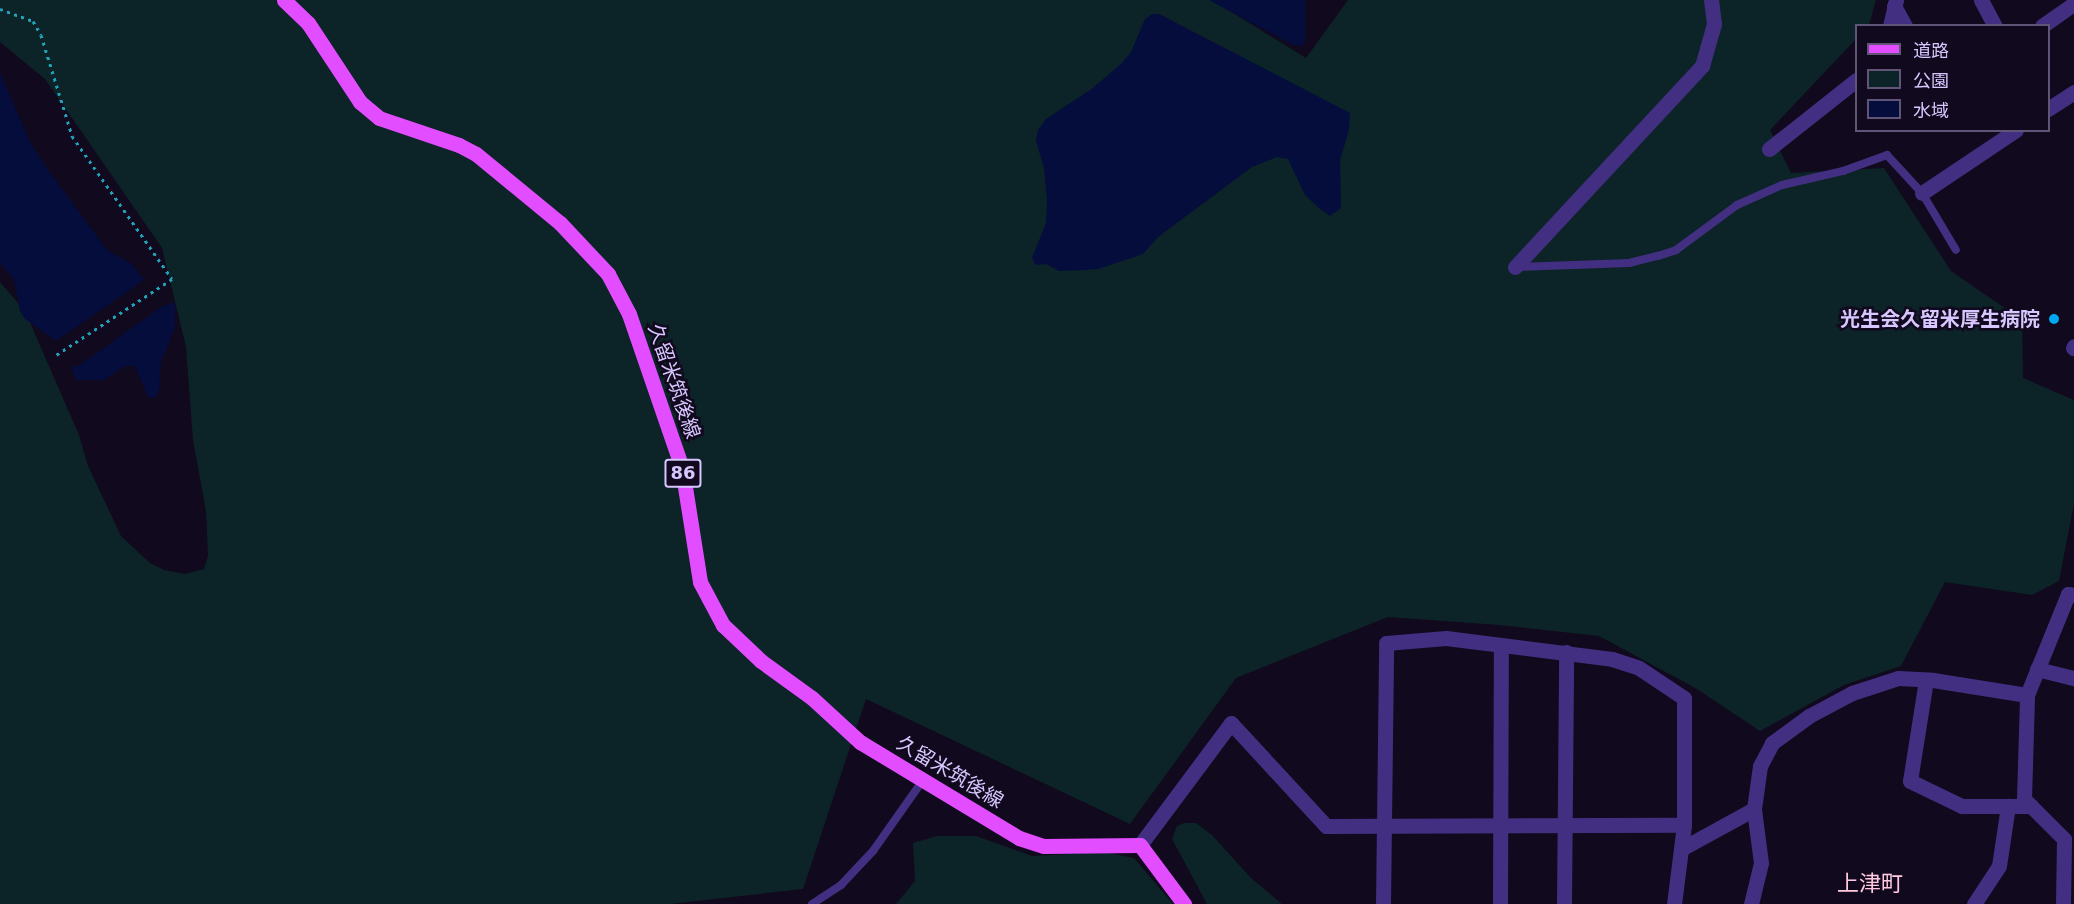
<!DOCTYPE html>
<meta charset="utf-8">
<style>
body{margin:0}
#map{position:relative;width:2074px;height:904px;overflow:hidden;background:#11091d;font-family:"DejaVu Sans","Noto Sans JP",sans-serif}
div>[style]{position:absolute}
.green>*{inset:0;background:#0c2328}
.water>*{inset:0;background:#040d3c}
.path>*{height:3px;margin-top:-1.5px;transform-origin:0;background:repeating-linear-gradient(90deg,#21a2b8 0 3px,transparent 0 7.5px)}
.lane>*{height:8px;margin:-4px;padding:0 4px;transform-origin:4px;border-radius:4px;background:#432f81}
.street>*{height:15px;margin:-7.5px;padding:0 7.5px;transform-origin:7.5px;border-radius:7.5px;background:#432f81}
.primary>*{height:15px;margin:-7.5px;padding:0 7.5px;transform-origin:7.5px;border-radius:7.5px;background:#e14dff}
.dots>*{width:16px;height:16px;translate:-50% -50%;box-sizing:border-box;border:3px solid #11091d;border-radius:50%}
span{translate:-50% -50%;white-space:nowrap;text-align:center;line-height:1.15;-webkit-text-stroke:5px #11091d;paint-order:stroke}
.shield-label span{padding:2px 4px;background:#11091d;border:2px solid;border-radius:4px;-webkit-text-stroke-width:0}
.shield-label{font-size:18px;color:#d8c6ff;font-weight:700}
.poi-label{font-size:20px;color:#d8c6ff;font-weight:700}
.right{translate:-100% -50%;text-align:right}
.street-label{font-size:20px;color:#d8c6ff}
.quarter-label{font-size:22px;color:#ffc8e0}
.legend{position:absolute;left:1855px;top:24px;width:195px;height:108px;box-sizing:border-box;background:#11091d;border:2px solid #615577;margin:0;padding:8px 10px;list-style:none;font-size:18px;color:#d8c6ff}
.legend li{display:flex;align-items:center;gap:12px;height:30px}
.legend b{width:30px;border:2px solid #615577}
</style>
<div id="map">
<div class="green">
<div style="clip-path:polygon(0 0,1212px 0,1306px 58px,1348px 0,1876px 0,1869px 25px,1856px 26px,1856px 39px,1770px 130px,1791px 173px,1884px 168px,1951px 271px,2022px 320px,2023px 378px,2074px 400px,2074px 504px,2059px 581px,2032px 595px,1945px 582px,1901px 666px,1844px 685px,1760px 731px,1697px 689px,1599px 636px,1499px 625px,1388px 617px,1236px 678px,1130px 824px,866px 699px,803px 889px,670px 904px,0 904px,0 282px,25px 311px,79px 435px,88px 466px,121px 536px,150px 563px,164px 570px,185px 574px,204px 569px,208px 556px,206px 511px,193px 440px,186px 347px,162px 248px,45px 79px,0 42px)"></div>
<div style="clip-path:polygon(1184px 823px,1196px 823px,1212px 835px,1251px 878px,1282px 904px,1207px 904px,1172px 839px,1177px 826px)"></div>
<div style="clip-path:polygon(937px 836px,976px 836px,1032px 856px,1105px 852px,1134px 858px,1173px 904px,896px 904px,915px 881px,913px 843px)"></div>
</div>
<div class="water">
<div style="clip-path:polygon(1209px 0,1305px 0,1305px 41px,1302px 46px,1293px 45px)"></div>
<div style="clip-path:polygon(1152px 14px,1159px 14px,1350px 113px,1349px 130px,1340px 160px,1341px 208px,1330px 216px,1319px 208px,1305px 195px,1288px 159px,1277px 157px,1252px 167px,1158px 237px,1143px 254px,1098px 269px,1084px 270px,1059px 271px,1046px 264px,1036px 265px,1032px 258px,1046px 223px,1047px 201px,1044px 168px,1036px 141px,1038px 130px,1046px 119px,1093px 88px,1122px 63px,1131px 52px,1145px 19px)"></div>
<div style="clip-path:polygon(0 72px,29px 140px,46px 167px,107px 250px,132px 264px,144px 280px,56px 341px,25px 319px,20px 311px,14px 279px,0 263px)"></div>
<div style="clip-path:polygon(175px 302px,175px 328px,161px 362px,159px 390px,155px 398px,148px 397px,135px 366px,125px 366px,104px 380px,76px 380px,71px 367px,80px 365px,161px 307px)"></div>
</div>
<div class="path">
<div style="left:0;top:9px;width:35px;rotate:20deg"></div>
<div style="left:33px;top:21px;width:16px;rotate:60deg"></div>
<div style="left:41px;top:35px;width:106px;rotate:72.9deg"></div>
<div style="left:72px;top:136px;width:174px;rotate:55deg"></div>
<div style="left:172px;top:279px;width:140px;rotate:146.7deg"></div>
</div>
<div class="lane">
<div style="left:1516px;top:267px;width:113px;rotate:-2deg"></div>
<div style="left:1629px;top:263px;width:30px;rotate:-14deg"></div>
<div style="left:1658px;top:256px;width:19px;rotate:-18deg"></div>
<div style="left:1676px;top:250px;width:76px;rotate:-36.4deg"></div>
<div style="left:1737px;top:205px;width:49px;rotate:-24deg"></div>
<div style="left:1782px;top:185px;width:63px;rotate:-12.9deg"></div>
<div style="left:1843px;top:171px;width:47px;rotate:-20deg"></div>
<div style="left:1887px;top:155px;width:52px;rotate:47.4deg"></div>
<div style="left:1922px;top:193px;width:66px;rotate:59.2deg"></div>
<div style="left:812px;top:904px;width:35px;rotate:-33deg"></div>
<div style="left:841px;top:885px;width:47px;rotate:-46.7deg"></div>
<div style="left:873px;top:851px;width:87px;rotate:-54.8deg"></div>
</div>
<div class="street">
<div style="left:1981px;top:0;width:30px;rotate:62deg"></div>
<div style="left:1894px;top:6px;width:23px;rotate:61deg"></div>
<div style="left:1890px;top:26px;width:27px;rotate:-77deg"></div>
<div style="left:2042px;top:26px;width:39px;rotate:-35deg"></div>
<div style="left:2048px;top:109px;width:31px;rotate:-33deg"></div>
<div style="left:1769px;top:149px;width:111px;rotate:-38.4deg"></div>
<div style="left:1922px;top:193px;width:113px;rotate:-33.8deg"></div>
<div style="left:1515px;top:267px;width:275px;rotate:-47.1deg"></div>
<div style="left:1702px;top:66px;width:44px;rotate:-74.1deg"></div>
<div style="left:1714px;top:24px;width:24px;rotate:-97deg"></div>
<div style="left:2073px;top:348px;width:2px;rotate:-63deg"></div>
<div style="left:2037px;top:669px;width:38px;rotate:14deg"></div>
<div style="left:1926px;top:680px;width:102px;rotate:99deg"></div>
<div style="left:1910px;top:781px;width:58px;rotate:25.7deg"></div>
<div style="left:1962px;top:806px;width:69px"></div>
<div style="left:1140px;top:845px;width:152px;rotate:-53.3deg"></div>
<div style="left:1231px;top:723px;width:140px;rotate:47.3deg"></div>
<div style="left:1326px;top:826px;width:358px;rotate:-0.2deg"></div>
<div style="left:1681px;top:849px;width:83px;rotate:-28.7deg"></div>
<div style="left:1754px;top:809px;width:43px;rotate:-82.1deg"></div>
<div style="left:1760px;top:766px;width:26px;rotate:-62deg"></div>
<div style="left:1772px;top:743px;width:46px;rotate:-36.1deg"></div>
<div style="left:1809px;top:716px;width:49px;rotate:-28.1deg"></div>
<div style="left:1852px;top:693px;width:48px;rotate:-18.1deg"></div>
<div style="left:1898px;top:678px;width:35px;rotate:3deg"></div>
<div style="left:1933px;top:680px;width:95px;rotate:9.1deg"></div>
<div style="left:1383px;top:904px;width:261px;rotate:-89.3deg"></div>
<div style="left:1386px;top:643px;width:60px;rotate:-4.8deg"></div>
<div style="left:1446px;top:638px;width:167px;rotate:7.2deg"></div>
<div style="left:1612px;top:659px;width:28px;rotate:18deg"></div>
<div style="left:1639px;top:668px;width:54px;rotate:33.7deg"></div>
<div style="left:1684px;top:698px;width:127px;rotate:90deg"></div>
<div style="left:1684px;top:825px;width:80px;rotate:97.2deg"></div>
<div style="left:1500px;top:904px;width:256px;rotate:-89.8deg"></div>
<div style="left:1564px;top:904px;width:252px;rotate:-89.5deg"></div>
<div style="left:1751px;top:904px;width:42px;rotate:-76.3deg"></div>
<div style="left:1761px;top:863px;width:54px;rotate:-97.4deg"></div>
<div style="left:1974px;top:904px;width:45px;rotate:-56.7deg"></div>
<div style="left:1999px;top:866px;width:61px;rotate:-81.5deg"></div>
<div style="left:2063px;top:904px;width:65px;rotate:-89.1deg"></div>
<div style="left:2064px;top:839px;width:57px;rotate:-135deg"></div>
<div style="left:2024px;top:799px;width:104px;rotate:-88.3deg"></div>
<div style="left:2027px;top:695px;width:109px;rotate:-67.9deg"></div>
<div style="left:2068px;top:594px;width:6px;rotate:9deg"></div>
</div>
<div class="primary">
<div style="left:284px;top:0;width:33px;rotate:44deg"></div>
<div style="left:308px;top:23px;width:95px;rotate:56.6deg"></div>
<div style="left:360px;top:102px;width:25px;rotate:40deg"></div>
<div style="left:379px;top:118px;width:84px;rotate:18.6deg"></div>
<div style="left:459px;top:145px;width:19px;rotate:28deg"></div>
<div style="left:476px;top:154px;width:109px;rotate:39.4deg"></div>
<div style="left:560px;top:223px;width:70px;rotate:46.7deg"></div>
<div style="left:608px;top:274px;width:45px;rotate:62.3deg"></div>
<div style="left:629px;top:314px;width:163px;rotate:71deg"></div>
<div style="left:682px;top:468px;width:115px;rotate:81deg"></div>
<div style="left:700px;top:582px;width:49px;rotate:61.9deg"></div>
<div style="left:723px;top:625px;width:52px;rotate:43.5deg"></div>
<div style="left:761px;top:661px;width:63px;rotate:36deg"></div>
<div style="left:812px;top:698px;width:65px;rotate:42.5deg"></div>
<div style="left:860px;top:742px;width:186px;rotate:31.1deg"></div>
<div style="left:1019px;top:838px;width:26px;rotate:18deg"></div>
<div style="left:1044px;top:846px;width:96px;rotate:-0.6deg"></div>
<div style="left:1140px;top:845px;width:74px;rotate:53.3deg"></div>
</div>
<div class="dots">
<div style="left:2054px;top:319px;background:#00a7f1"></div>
</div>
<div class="shield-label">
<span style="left:683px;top:473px">86</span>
</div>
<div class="poi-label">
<span class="right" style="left:2040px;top:319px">光生会久留米厚生病院</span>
</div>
<div class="street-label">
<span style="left:674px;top:381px;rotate:71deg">久留米筑後線</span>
<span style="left:950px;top:772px;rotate:31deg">久留米筑後線</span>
</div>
<div class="quarter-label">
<span style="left:1870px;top:884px">上津町</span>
</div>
<ul class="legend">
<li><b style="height:8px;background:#e14dff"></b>道路</li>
<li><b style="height:16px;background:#0c2328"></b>公園</li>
<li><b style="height:16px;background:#040d3c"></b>水域</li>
</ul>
</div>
